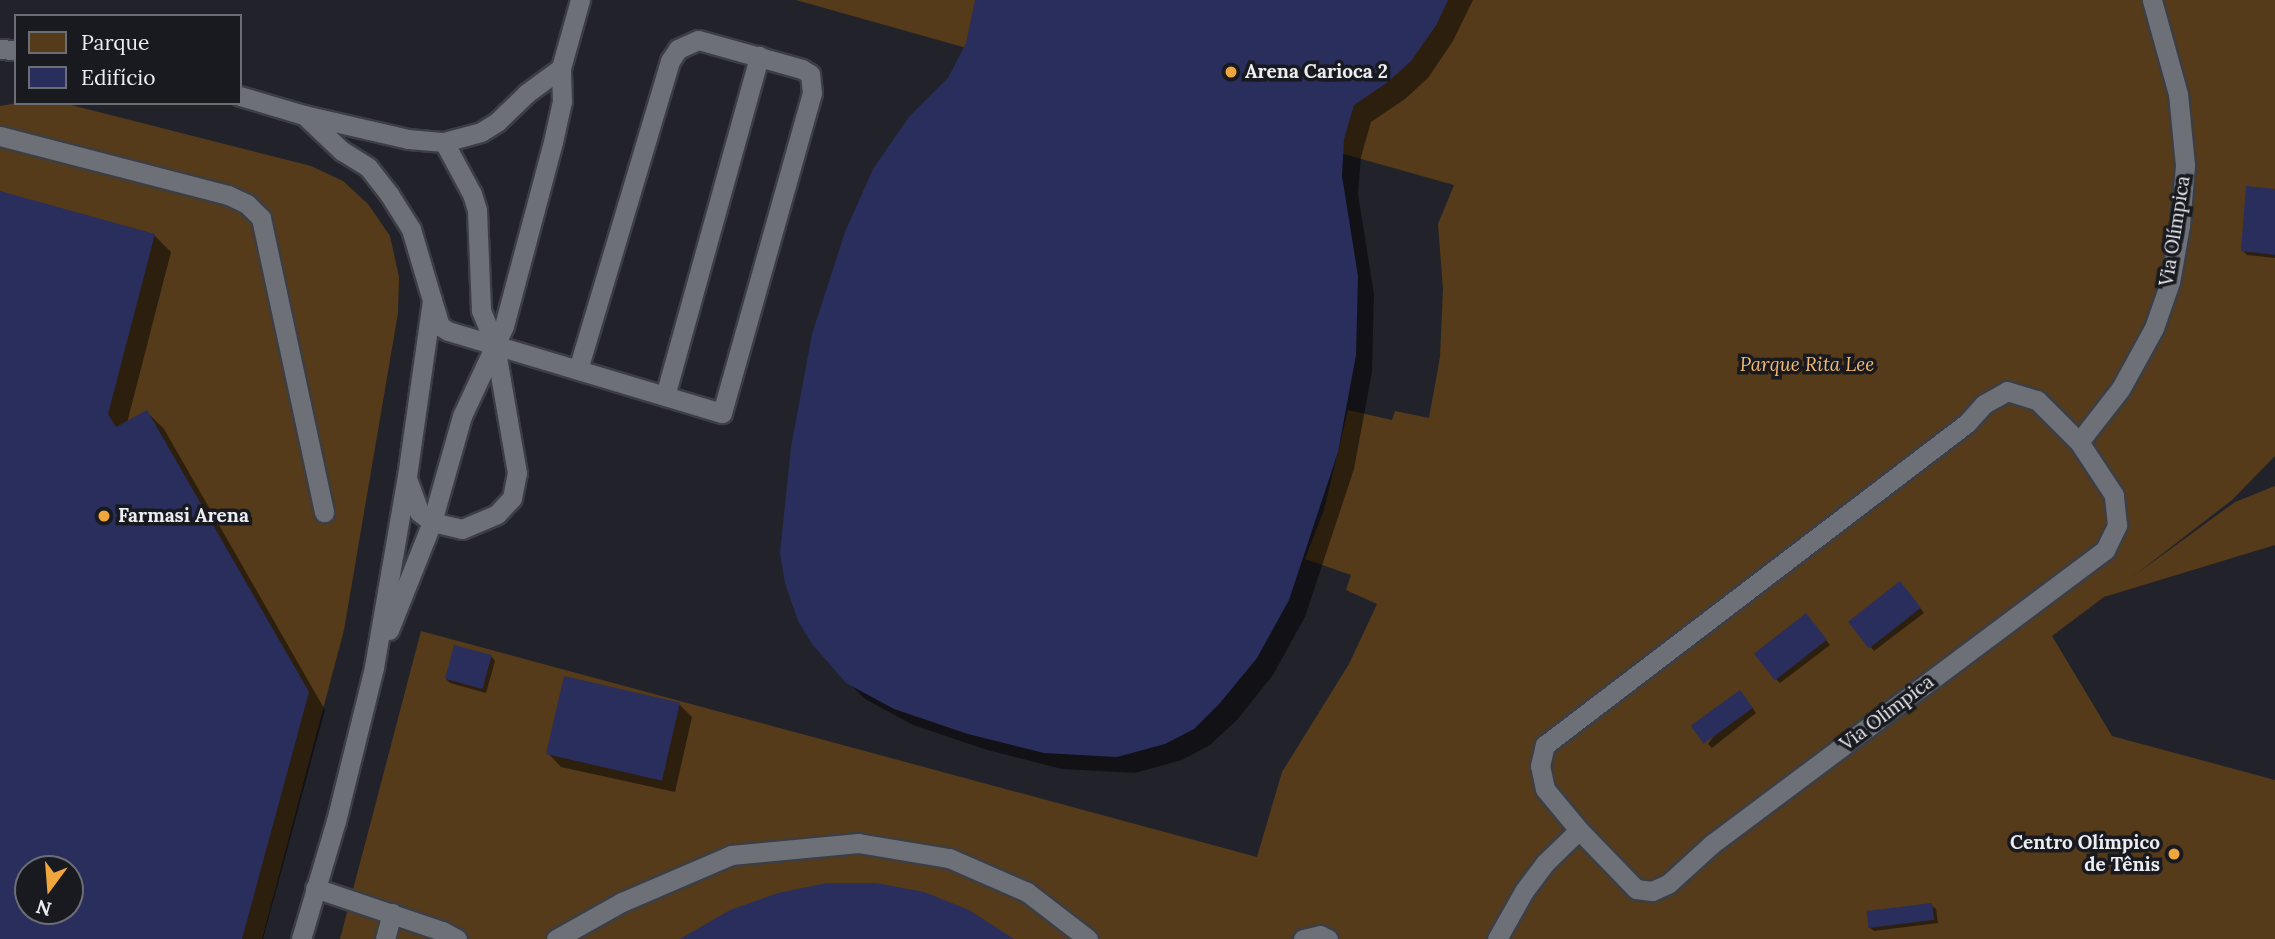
<!DOCTYPE html>
<meta charset="utf-8">
<style>
body{margin:0}
#map{position:relative;width:2275px;height:939px;overflow:hidden;background:#22232a;font-family:Lora,serif}
div>[style]{position:absolute}
.green>*{inset:0;background:#553b19}
.shadow>*{inset:0;background:#0007}
.building>*{inset:0;background:#292e5c;transform-origin:0 0}
.roads{filter:drop-shadow(2px 0 #3c3e43) drop-shadow(-2px 0 #3c3e43) drop-shadow(0 2px #3c3e43) drop-shadow(0 -2px #3c3e43)}
.service>*{height:19px;margin:-9.5px;padding:0 9.5px;transform-origin:9.5px;border-radius:9.5px;background:#6e7078}
.pedestrian>*{height:19px;margin:-9.5px;padding:0 9.5px;transform-origin:9.5px;border-radius:9.5px;background:#6e7078}
.dots>*{width:19px;height:19px;translate:-50% -50%;box-sizing:border-box;border:4px solid #181a20;border-radius:50%}
span{translate:-50% -50%;white-space:nowrap;text-align:center;line-height:1.15;-webkit-text-stroke:7px #181a20;paint-order:stroke}
.poi-label{font-size:19px;color:#ecedf1;font-weight:700}
.left{translate:0 -50%;text-align:left}
.right{translate:-100% -50%;text-align:right}
.street-label{font-size:19px;color:#ecedf1}
.park-label{font-size:19px;color:#f2b970;font-style:italic}
.legend{position:absolute;left:14px;top:14px;width:228px;height:91px;box-sizing:border-box;background:#181a20;border:2px solid #6d6e74;margin:0;padding:9px 12px;list-style:none;font-size:21px;color:#ecedf1}
.legend li{display:flex;align-items:center;gap:14px;height:35px}
.legend b{width:35px;border:2px solid #6d6e74}
.north{position:absolute;left:14px;top:855px;width:70px;height:70px;box-sizing:border-box;background:#181a20;border:2px solid #6d6e74;border-radius:50%;rotate:196deg;font-size:19px;font-weight:700;line-height:28px;text-align:center;color:#ecedf1}
.north::after{content:'';display:block;margin:auto;width:24px;height:32px;background:#f0a63e;clip-path:polygon(50% 0,100% 100%,50% 72%,0 100%)}
</style>
<div id="map">
<div class="green">
<div style="clip-path:polygon(796px 0,2275px 0,2275px 456px,2232px 500px,2131px 578px,2235px 502px,2275px 486px,2275px 545px,2104px 597px,2052px 636px,2112px 736px,2275px 780px,2275px 939px,340px 939px,421px 631px,1257px 857px,1282px 772px,1349px 664px,1377px 604px,1346px 590px,1351px 575px,1305px 559px,1324px 510px,1348px 410px,1392px 420px,1395px 411px,1429px 418px,1440px 357px,1443px 289px,1438px 224px,1454px 185px)"></div>
<div style="clip-path:polygon(evenodd,17px 103px,71px 105px,311px 166px,343px 181px,368px 204px,390px 236px,399px 277px,398px 313px,344px 630px,262px 939px,0 939px,0 106px,17px 103px,28px 869px,70px 869px,70px 911px,28px 911px,28px 869px)"></div>
</div>
<div class="shadow">
<div style="clip-path:polygon(976px 0,1473px 0,1453px 41px,1428px 78px,1405px 99px,1371px 122px,1361px 157px,1358px 194px,1374px 294px,1372px 372px,1354px 469px,1305px 617px,1273px 675px,1237px 720px,1210px 745px,1182px 760px,1135px 773px,1062px 769px,987px 750px,913px 725px,865px 699px,847px 681px,949px 79px,968px 44px)"></div>
<div style="clip-path:polygon(2275px 191px,2275px 258px,2247px 255px,2243px 251px)"></div>
<div style="clip-path:polygon(evenodd,0 193px,154px 235px,171px 252px,127px 423px,147px 412px,164px 429px,325px 710px,263px 939px,0 939px,0 193px,28px 869px,70px 869px,70px 911px,28px 911px,28px 869px)"></div>
<div style="clip-path:polygon(1904px 587px,1924px 613px,1874px 651px,1870px 646px)"></div>
<div style="clip-path:polygon(1810px 619px,1830px 645px,1780px 683px,1776px 679px)"></div>
<div style="clip-path:polygon(491px 656px,495px 661px,486px 693px,450px 683px,446px 679px)"></div>
<div style="clip-path:polygon(1744px 696px,1756px 713px,1712px 748px,1708px 744px)"></div>
<div style="clip-path:polygon(679px 704px,692px 717px,675px 792px,561px 767px,548px 753px)"></div>
<div style="clip-path:polygon(1931px 905px,1936px 909px,1938px 923px,1874px 931px,1869px 927px)"></div>
</div>
<div class="building">
<div style="clip-path:polygon(975px 0,1448px 0,1437px 24px,1411px 61px,1388px 82px,1354px 105px,1344px 139px,1342px 176px,1358px 276px,1356px 355px,1338px 452px,1289px 600px,1257px 658px,1220px 703px,1194px 729px,1165px 744px,1117px 757px,1044px 753px,968px 734px,894px 709px,846px 683px,812px 644px,798px 621px,785px 583px,780px 553px,791px 447px,812px 334px,845px 232px,873px 169px,909px 117px,948px 78px,966px 43px)"></div>
<div style="clip-path:polygon(2246px 186px,2275px 189px,2275px 255px,2241px 251px)"></div>
<div style="clip-path:polygon(evenodd,0 191px,155px 234px,108px 414px,116px 427px,147px 410px,309px 692px,242px 939px,0 939px,0 191px,28px 869px,70px 869px,70px 911px,28px 911px,28px 869px)"></div>
<div style="left:1900px;top:581px;width:34px;height:66px;rotate:52deg"></div>
<div style="left:1806px;top:613px;width:34px;height:66px;rotate:52deg"></div>
<div style="left:454px;top:645px;width:39px;height:35px;rotate:15deg"></div>
<div style="left:564px;top:676px;width:119px;height:80px;rotate:13deg"></div>
<div style="left:1740px;top:690px;width:22px;height:61px;rotate:54deg"></div>
<div style="clip-path:polygon(827px 883px,876px 883px,924px 892px,969px 910px,1014px 939px,680px 939px,730px 910px,778px 893px)"></div>
<div style="left:1932px;top:903px;width:17px;height:66px;rotate:83deg"></div>
</div>
<div class="roads">
<div class="service">
<div style="left:0;top:49px;width:16px;rotate:4deg"></div>
<div style="left:240px;top:96px;width:67px;rotate:16.5deg"></div>
<div style="left:304px;top:115px;width:107px;rotate:13deg"></div>
<div style="left:408px;top:139px;width:36px;rotate:5deg"></div>
<div style="left:444px;top:142px;width:38px;rotate:-15deg"></div>
<div style="left:481px;top:132px;width:19px;rotate:-32deg"></div>
<div style="left:497px;top:122px;width:42px;rotate:-44deg"></div>
<div style="left:527px;top:93px;width:42px;rotate:-36.3deg"></div>
<div style="left:0;top:136px;width:236px;rotate:14.5deg"></div>
<div style="left:228px;top:195px;width:21px;rotate:25deg"></div>
<div style="left:247px;top:204px;width:20px;rotate:45deg"></div>
<div style="left:261px;top:218px;width:301px;rotate:77.9deg"></div>
<div style="left:432px;top:300px;width:27px;rotate:73deg"></div>
<div style="left:440px;top:326px;width:9px;rotate:32deg"></div>
<div style="left:448px;top:331px;width:286px;rotate:16.7deg"></div>
<div style="left:722px;top:413px;width:332px;rotate:-74.3deg"></div>
<div style="left:812px;top:93px;width:19px;rotate:-96deg"></div>
<div style="left:810px;top:74px;width:9px;rotate:-148deg"></div>
<div style="left:802px;top:69px;width:108px;rotate:-164.4deg"></div>
<div style="left:698px;top:40px;width:22px;rotate:156deg"></div>
<div style="left:678px;top:49px;width:14px;rotate:124deg"></div>
<div style="left:670px;top:61px;width:322px;rotate:106.6deg"></div>
<div style="left:665px;top:396px;width:353px;rotate:-74.5deg"></div>
<div style="left:408px;top:481px;width:33px;rotate:70deg"></div>
<div style="left:419px;top:512px;width:16px;rotate:38deg"></div>
<div style="left:432px;top:522px;width:31px;rotate:13deg"></div>
<div style="left:462px;top:529px;width:38px;rotate:-23deg"></div>
<div style="left:497px;top:514px;width:22px;rotate:-47deg"></div>
<div style="left:512px;top:498px;width:25px;rotate:-79deg"></div>
<div style="left:517px;top:473px;width:130px;rotate:-99.8deg"></div>
<div style="left:495px;top:345px;width:38px;rotate:-112deg"></div>
<div style="left:481px;top:310px;width:100px;rotate:-92.3deg"></div>
<div style="left:477px;top:210px;width:17px;rotate:-107deg"></div>
<div style="left:472px;top:194px;width:59px;rotate:-118.3deg"></div>
<div style="left:389px;top:630px;width:116px;rotate:-68.3deg"></div>
<div style="left:432px;top:522px;width:110px;rotate:-74.2deg"></div>
<div style="left:462px;top:416px;width:99px;rotate:-65deg"></div>
<div style="left:504px;top:326px;width:190px;rotate:-75.1deg"></div>
<div style="left:553px;top:142px;width:42px;rotate:-77.6deg"></div>
<div style="left:562px;top:101px;width:33px;rotate:-92deg"></div>
<div style="left:561px;top:68px;width:71px;rotate:-74.4deg"></div>
<div style="left:315px;top:888px;width:134px;rotate:18.7deg"></div>
<div style="left:442px;top:931px;width:17px;rotate:28deg"></div>
<div style="left:301px;top:939px;width:123px;rotate:-73.5deg"></div>
<div style="left:336px;top:821px;width:159px;rotate:-76.1deg"></div>
<div style="left:374px;top:667px;width:194px;rotate:-80.2deg"></div>
<div style="left:407px;top:476px;width:178px;rotate:-81.9deg"></div>
<div style="left:432px;top:300px;width:74px;rotate:-106.5deg"></div>
<div style="left:411px;top:229px;width:41px;rotate:-122.2deg"></div>
<div style="left:389px;top:194px;width:34px;rotate:-128deg"></div>
<div style="left:368px;top:167px;width:31px;rotate:-148deg"></div>
<div style="left:342px;top:151px;width:52px;rotate:-136.5deg"></div>
<div style="left:385px;top:939px;width:27px;rotate:-75deg"></div>
<div style="left:556px;top:939px;width:76px;rotate:-29.3deg"></div>
<div style="left:622px;top:902px;width:119px;rotate:-23.3deg"></div>
<div style="left:731px;top:855px;width:128px;rotate:-5.4deg"></div>
<div style="left:858px;top:843px;width:92px;rotate:9.4deg"></div>
<div style="left:949px;top:858px;width:85px;rotate:23.6deg"></div>
<div style="left:1027px;top:892px;width:77px;rotate:37.6deg"></div>
<div style="left:1303px;top:939px;width:17px;rotate:-13deg"></div>
<div style="left:1320px;top:935px;width:9px;rotate:27deg"></div>
</div>
<div class="pedestrian">
<div style="left:1579px;top:830px;width:82px;rotate:46deg"></div>
<div style="left:1636px;top:889px;width:16px;rotate:7deg"></div>
<div style="left:1652px;top:891px;width:17px;rotate:-24deg"></div>
<div style="left:1668px;top:884px;width:59px;rotate:-42.3deg"></div>
<div style="left:1712px;top:844px;width:491px;rotate:-36.8deg"></div>
<div style="left:2105px;top:550px;width:28px;rotate:-64deg"></div>
<div style="left:2117px;top:525px;width:30px;rotate:-96deg"></div>
<div style="left:2114px;top:495px;width:64px;rotate:-123.4deg"></div>
<div style="left:1497px;top:939px;width:55px;rotate:-60.6deg"></div>
<div style="left:1524px;top:891px;width:35px;rotate:-53deg"></div>
<div style="left:1545px;top:863px;width:47px;rotate:-44.1deg"></div>
<div style="left:1579px;top:830px;width:53px;rotate:-129.7deg"></div>
<div style="left:1545px;top:789px;width:24px;rotate:-102deg"></div>
<div style="left:1540px;top:766px;width:22px;rotate:-77deg"></div>
<div style="left:1545px;top:745px;width:531px;rotate:-37.34deg"></div>
<div style="left:1967px;top:423px;width:25px;rotate:-48deg"></div>
<div style="left:1984px;top:404px;width:26px;rotate:-29deg"></div>
<div style="left:2007px;top:391px;width:31px;rotate:17deg"></div>
<div style="left:2037px;top:400px;width:59px;rotate:45deg"></div>
<div style="left:2079px;top:442px;width:68px;rotate:-52.1deg"></div>
<div style="left:2121px;top:388px;width:68px;rotate:-61.2deg"></div>
<div style="left:2154px;top:328px;width:49px;rotate:-70.8deg"></div>
<div style="left:2170px;top:282px;width:58px;rotate:-80deg"></div>
<div style="left:2180px;top:225px;width:60px;rotate:-85.2deg"></div>
<div style="left:2185px;top:165px;width:71px;rotate:-95.6deg"></div>
<div style="left:2178px;top:94px;width:98px;rotate:-105.5deg"></div>
</div>
</div>
<div class="dots">
<div style="left:1231px;top:72px;background:#f0a63e"></div>
<div style="left:104px;top:516px;background:#f0a63e"></div>
<div style="left:2174px;top:854px;background:#f0a63e"></div>
</div>
<div class="poi-label">
<span class="left" style="left:1245px;top:72px">Arena Carioca 2</span>
<span class="left" style="left:118px;top:516px">Farmasi Arena</span>
<span class="right" style="left:2160px;top:854px">Centro Olímpico<br>de Tênis</span>
</div>
<div class="street-label">
<span style="left:2175px;top:231px;rotate:-81deg">Via Olímpica</span>
<span style="left:1887px;top:713px;rotate:-37deg">Via Olímpica</span>
</div>
<div class="park-label">
<span style="left:1807px;top:365px">Parque Rita Lee</span>
</div>
<ul class="legend">
<li><b style="height:19px;background:#553b19"></b>Parque</li>
<li><b style="height:19px;background:#292e5c"></b>Edifício</li>
</ul>
<div class="north">N</div>
</div>
